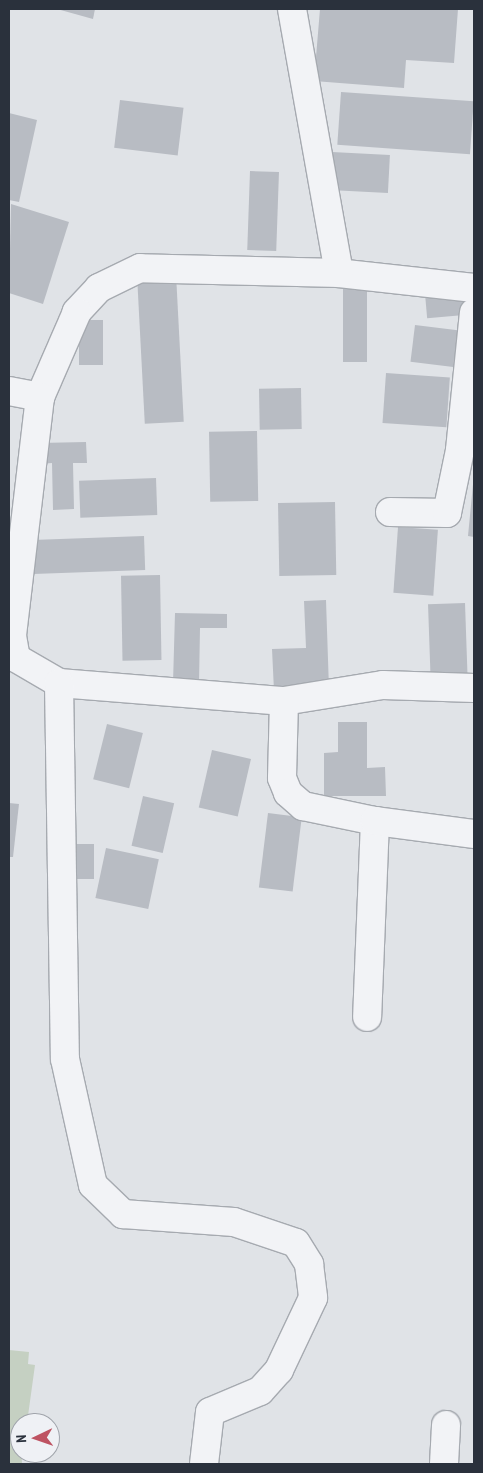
<!DOCTYPE html>
<style>
body{margin:0}
#map{position:relative;width:483px;height:1473px;overflow:hidden;background:#e0e3e7;font-family:"PT Sans Narrow",sans-serif}
div>[style]{position:absolute}
.green>*{inset:0;background:#c5d0c2}
.building>*{inset:0;background:#b8bcc3;transform-origin:0 0}
.roads{filter:drop-shadow(1px 0 #a6aab0) drop-shadow(-1px 0 #a6aab0) drop-shadow(0 1px #a6aab0) drop-shadow(0 -1px #a6aab0)}
.minor>*{height:28px;margin:-14px;padding:0 14px;transform-origin:14px;border-radius:14px;background:#f2f3f6}
span{translate:-50% -50%;white-space:nowrap;text-align:center;line-height:1.15;-webkit-text-stroke:4px #eff1f5;paint-order:stroke}
.frame{position:absolute;inset:0;border:10px solid #2a313c;pointer-events:none}
.north{position:absolute;left:10px;top:1413px;width:50px;height:50px;box-sizing:border-box;background:#eff1f5;border:1px solid #a0a4ab;border-radius:50%;rotate:267deg;font-size:14px;font-weight:700;line-height:20px;text-align:center;color:#2a313c}
.north::after{content:'';display:block;margin:auto;width:18px;height:22px;background:#be5362;clip-path:polygon(50% 0,100% 100%,50% 72%,0 100%)}
</style>
<div id="map">
<div class="green">
<div style="clip-path:polygon(9px 1350px,29px 1352px,28px 1364px,35px 1365px,27px 1423px,20px 1423px,22px 1464px,9px 1464px)"></div>
</div>
<div class="building">
<div style="clip-path:polygon(57px 9px,95px 9px,93px 19px)"></div>
<div style="clip-path:polygon(320px 9px,458px 9px,454px 63px,406px 60px,404px 88px,314px 81px)"></div>
<div style="left:341px;top:92px;width:133px;height:53px;rotate:4deg"></div>
<div style="left:120px;top:100px;width:64px;height:48px;rotate:7deg"></div>
<div style="clip-path:polygon(9px 113px,37px 120px,19px 202px,9px 200px)"></div>
<div style="left:332px;top:152px;width:58px;height:38px;rotate:3deg"></div>
<div style="left:250px;top:171px;width:29px;height:79px;rotate:2deg"></div>
<div style="clip-path:polygon(11px 204px,69px 222px,43px 304px,9px 293px)"></div>
<div style="left:176px;top:274px;width:148px;height:39px;rotate:87deg"></div>
<div style="left:343px;top:280px;width:24px;height:82px"></div>
<div style="left:462px;top:292px;width:23px;height:37px;rotate:85deg"></div>
<div style="left:79px;top:320px;width:24px;height:45px"></div>
<div style="left:415px;top:325px;width:43px;height:37px;rotate:7deg"></div>
<div style="left:386px;top:373px;width:64px;height:50px;rotate:4deg"></div>
<div style="left:301px;top:388px;width:41px;height:42px;rotate:89deg"></div>
<div style="left:257px;top:431px;width:70px;height:48px;rotate:89deg"></div>
<div style="clip-path:polygon(86px 442px,87px 463px,73px 463px,74px 509px,53px 510px,52px 463px,39px 464px,39px 443px)"></div>
<div style="clip-path:polygon(474px 474px,474px 537px,468px 536px)"></div>
<div style="left:156px;top:478px;width:37px;height:77px;rotate:88deg"></div>
<div style="left:335px;top:502px;width:73px;height:57px;rotate:89deg"></div>
<div style="left:398px;top:527px;width:40px;height:66px;rotate:4deg"></div>
<div style="left:144px;top:536px;width:34px;height:119px;rotate:88deg"></div>
<div style="left:160px;top:575px;width:85px;height:39px;rotate:89deg"></div>
<div style="clip-path:polygon(326px 600px,329px 689px,274px 691px,272px 649px,306px 648px,304px 601px)"></div>
<div style="left:465px;top:603px;width:75px;height:37px;rotate:88deg"></div>
<div style="clip-path:polygon(175px 613px,227px 614px,227px 628px,200px 628px,199px 684px,173px 683px)"></div>
<div style="clip-path:polygon(338px 722px,367px 722px,367px 768px,385px 767px,386px 796px,324px 796px,324px 753px,338px 752px)"></div>
<div style="left:107px;top:724px;width:37px;height:57px;rotate:14deg"></div>
<div style="left:212px;top:750px;width:40px;height:59px;rotate:13deg"></div>
<div style="left:143px;top:796px;width:32px;height:51px;rotate:13deg"></div>
<div style="clip-path:polygon(9px 803px,19px 804px,13px 857px,9px 857px)"></div>
<div style="left:268px;top:813px;width:34px;height:75px;rotate:7deg"></div>
<div style="left:65px;top:844px;width:29px;height:35px"></div>
<div style="left:106px;top:848px;width:54px;height:51px;rotate:12deg"></div>
</div>
<div class="roads">
<div class="minor">
<div style="left:292px;top:9px;width:268px;rotate:79.9deg"></div>
<div style="left:474px;top:288px;width:136px;rotate:-173.7deg"></div>
<div style="left:339px;top:273px;width:199px;rotate:-178.6deg"></div>
<div style="left:140px;top:268px;width:46px;rotate:154deg"></div>
<div style="left:99px;top:288px;width:33px;rotate:133deg"></div>
<div style="left:77px;top:312px;width:93px;rotate:113.5deg"></div>
<div style="left:40px;top:397px;width:241px;rotate:96.7deg"></div>
<div style="left:12px;top:636px;width:22px;rotate:80deg"></div>
<div style="left:16px;top:658px;width:50px;rotate:30.2deg"></div>
<div style="left:59px;top:683px;width:226px;rotate:4.6deg"></div>
<div style="left:284px;top:701px;width:100px;rotate:-9.2deg"></div>
<div style="left:383px;top:685px;width:91px;rotate:1.9deg"></div>
<div style="left:9px;top:391px;width:32px;rotate:11deg"></div>
<div style="left:390px;top:512px;width:57px;rotate:1deg"></div>
<div style="left:447px;top:513px;width:64px;rotate:-78.3deg"></div>
<div style="left:460px;top:450px;width:138px;rotate:-84.2deg"></div>
<div style="left:59px;top:683px;width:376px;rotate:89.1deg"></div>
<div style="left:65px;top:1059px;width:129px;rotate:77.5deg"></div>
<div style="left:93px;top:1185px;width:42px;rotate:44deg"></div>
<div style="left:123px;top:1214px;width:111px;rotate:4.1deg"></div>
<div style="left:234px;top:1222px;width:65px;rotate:18.7deg"></div>
<div style="left:296px;top:1243px;width:25px;rotate:58deg"></div>
<div style="left:309px;top:1264px;width:34px;rotate:83deg"></div>
<div style="left:313px;top:1298px;width:80px;rotate:115.3deg"></div>
<div style="left:279px;top:1370px;width:28px;rotate:132deg"></div>
<div style="left:260px;top:1391px;width:54px;rotate:157.2deg"></div>
<div style="left:210px;top:1412px;width:52px;rotate:96.6deg"></div>
<div style="left:284px;top:701px;width:77px;rotate:91.5deg"></div>
<div style="left:282px;top:778px;width:16px;rotate:68deg"></div>
<div style="left:288px;top:793px;width:20px;rotate:41deg"></div>
<div style="left:303px;top:806px;width:74px;rotate:11.8deg"></div>
<div style="left:375px;top:821px;width:196px;rotate:92.3deg"></div>
<div style="left:375px;top:821px;width:100px;rotate:7.5deg"></div>
<div style="left:444px;top:1464px;width:39px;rotate:-87deg"></div>
</div>
</div>
<div class="frame"></div>
<div class="north">N</div>
</div>
